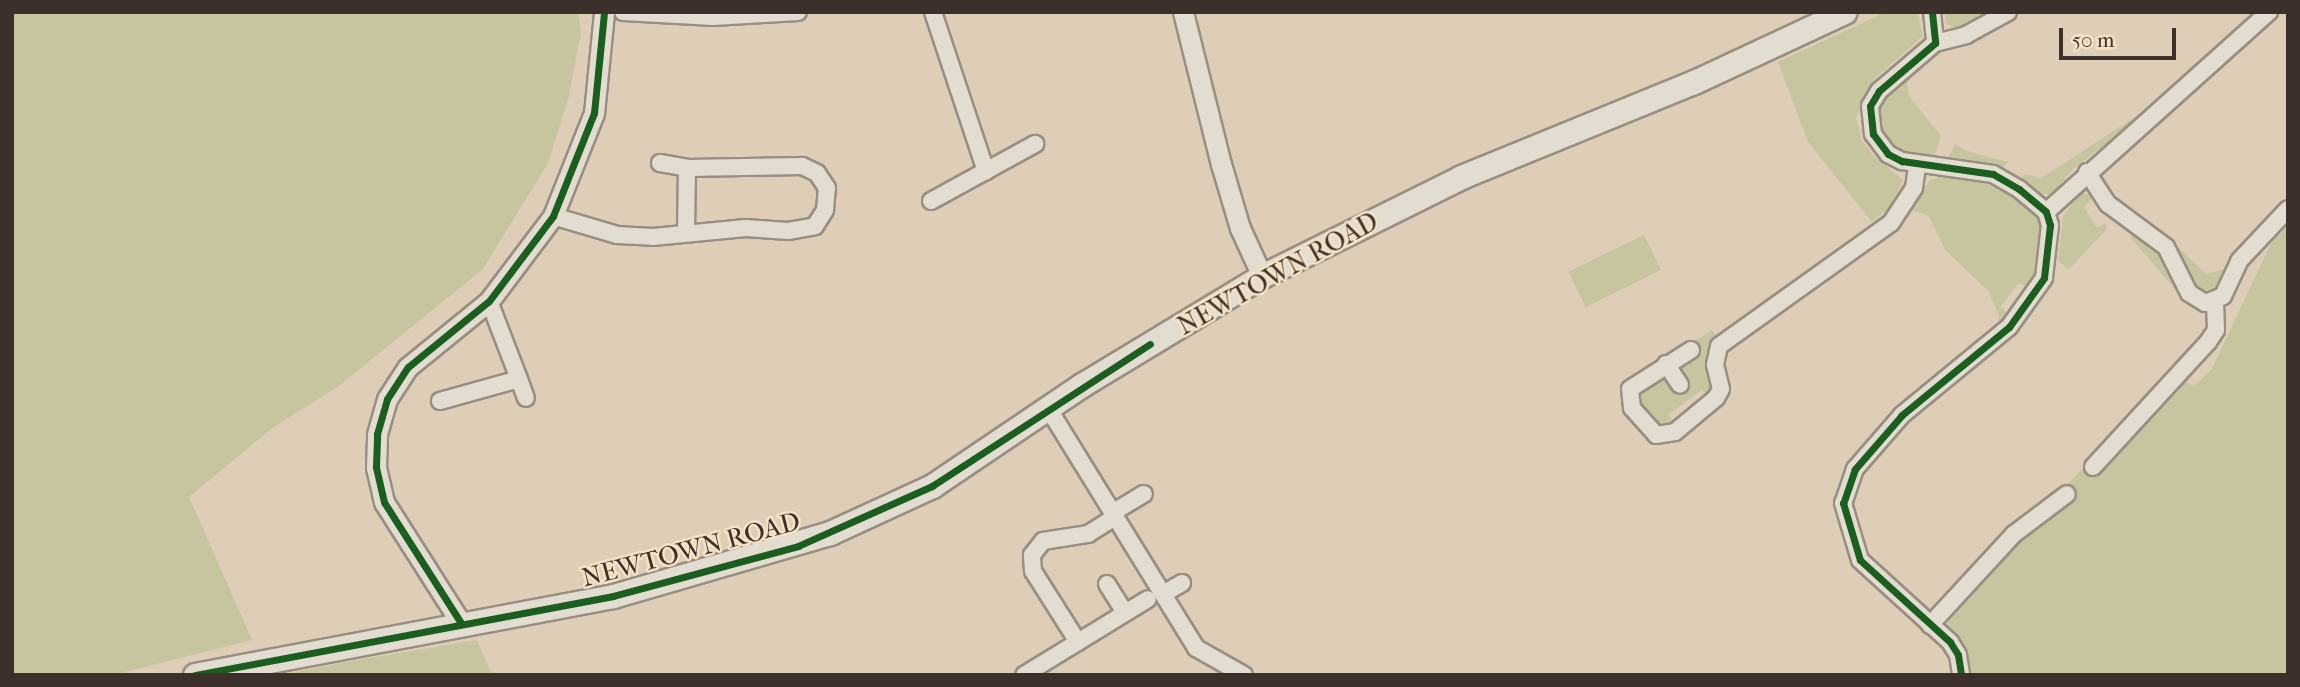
<!DOCTYPE html>
<style>
body{margin:0}
#map{position:relative;width:2300px;height:687px;overflow:hidden;background:#deceb7;font-family:"IM FELL French Canon",serif}
div>[style]{position:absolute}
.green>*{inset:0;background:#c6c59f;transform-origin:0 0}
.roads{filter:drop-shadow(2px 0 #988e81) drop-shadow(-2px 0 #988e81) drop-shadow(0 2px #988e81) drop-shadow(0 -2px #988e81)}
.minor>*{height:16px;margin:-8px;padding:0 8px;transform-origin:8px;border-radius:8px;background:#e3dcd0}
.tertiary>*{height:19px;margin:-9.5px;padding:0 9.5px;transform-origin:9.5px;border-radius:9.5px;background:#e3dcd0}
.secondary>*{height:23px;margin:-11.5px;padding:0 11.5px;transform-origin:11.5px;border-radius:11.5px;background:#e3dcd0}
.cycleway>*{height:7px;margin:-3.5px;padding:0 3.5px;transform-origin:3.5px;border-radius:3.5px;background:#1b5e20}
span{translate:-50% -50%;white-space:nowrap;text-align:center;line-height:1.15;-webkit-text-stroke:5px #f3e2c6;paint-order:stroke}
.street-label{font-size:26px;color:#3d2f2a}
.frame{position:absolute;inset:0;border:14px solid #3d2f2a;pointer-events:none}
.scale{position:absolute;left:2059px;top:28px;width:117px;height:32px;box-sizing:border-box;border:4px solid #3d2f2a;border-top:0;padding-left:9px;font-size:21px;line-height:24px;white-space:nowrap;color:#3d2f2a;-webkit-text-stroke:5px #f3e2c6;paint-order:stroke}
</style>
<div id="map">
<div class="green">
<div style="clip-path:polygon(12px 12px,578px 12px,581px 33px,568px 100px,548px 163px,483px 269px,340px 385px,271px 429px,189px 497px,252px 640px,113px 675px,12px 675px)"></div>
<div style="clip-path:polygon(1886px 12px,1917px 12px,1923px 36px,1875px 78px,1856px 118px,1862px 141px,1873px 155px,1903px 180px,1890px 207px,1872px 222px,1808px 142px,1778px 62px)"></div>
<div style="clip-path:polygon(1944px 12px,1992px 12px,1967px 27px,1954px 27px,1947px 24px)"></div>
<div style="clip-path:polygon(1906px 75px,1909px 96px,1941px 136px,1934px 158px,1915px 159px,1897px 151px,1877px 125px,1883px 97px)"></div>
<div style="clip-path:polygon(2160px 101px,2070px 172px,2053px 194px,2040px 194px,2019px 179px,2025px 174px,2041px 178px)"></div>
<div style="clip-path:polygon(1955px 144px,1967px 151px,2008px 162px,2001px 170px,1948px 158px)"></div>
<div style="clip-path:polygon(1947px 174px,2004px 188px,2031px 209px,2042px 227px,2037px 275px,2032px 286px,2018px 284px,2000px 307px,2011px 315px,1998px 328px,1999px 316px,1989px 292px,1945px 250px,1929px 216px,1912px 210px,1929px 181px)"></div>
<div style="clip-path:polygon(2081px 192px,2093px 197px,2084px 207px,2097px 228px,2106px 223px,2107px 229px,2068px 270px,2058px 260px,2063px 216px)"></div>
<div style="clip-path:polygon(2288px 226px,2288px 675px,1969px 675px,1962px 645px,1948px 626px,1949px 615px,2035px 527px,2078px 495px,2068px 484px,2085px 466px,2094px 475px,2184px 381px,2194px 386px,2212px 369px,2271px 243px)"></div>
<div style="clip-path:polygon(2134px 232px,2169px 261px,2178px 293px,2130px 237px)"></div>
<div style="left:1644px;top:235px;width:39px;height:84px;rotate:64deg"></div>
<div style="clip-path:polygon(2172px 241px,2206px 274px,2226px 269px,2218px 291px,2196px 289px)"></div>
<div style="clip-path:polygon(1712px 330px,1717px 337px,1707px 364px,1713px 391px,1708px 396px,1702px 390px,1668px 415px,1674px 424px,1669px 427px,1656px 425px,1638px 405px,1640px 390px,1657px 379px,1669px 381px,1677px 393px,1687px 387px,1680px 367px,1702px 352px,1696px 340px)"></div>
<div style="clip-path:polygon(477px 640px,492px 675px,280px 675px,351px 661px)"></div>
</div>
<div class="roads">
<div class="minor">
<div style="left:623px;top:12px;width:90px;rotate:3.2deg"></div>
<div style="left:713px;top:17px;width:85px;rotate:-3.4deg"></div>
<div style="left:933px;top:12px;width:168px;rotate:71.6deg"></div>
<div style="left:1932px;top:12px;width:31px;rotate:84deg"></div>
<div style="left:1935px;top:43px;width:74px;rotate:139.4deg"></div>
<div style="left:1879px;top:91px;width:17px;rotate:121deg"></div>
<div style="left:1870px;top:106px;width:28px;rotate:84deg"></div>
<div style="left:1873px;top:134px;width:25px;rotate:53deg"></div>
<div style="left:1888px;top:154px;width:16px;rotate:27deg"></div>
<div style="left:1902px;top:161px;width:92px;rotate:8.1deg"></div>
<div style="left:1993px;top:174px;width:30px;rotate:30deg"></div>
<div style="left:2019px;top:189px;width:35px;rotate:40deg"></div>
<div style="left:2046px;top:212px;width:14px;rotate:73deg"></div>
<div style="left:2050px;top:225px;width:53px;rotate:96.5deg"></div>
<div style="left:2044px;top:278px;width:60px;rotate:125.5deg"></div>
<div style="left:2009px;top:327px;width:139px;rotate:140.6deg"></div>
<div style="left:1902px;top:415px;width:72px;rotate:131deg"></div>
<div style="left:1855px;top:469px;width:36px;rotate:109deg"></div>
<div style="left:1843px;top:503px;width:59px;rotate:73.4deg"></div>
<div style="left:1860px;top:560px;width:122px;rotate:42.3deg"></div>
<div style="left:1950px;top:642px;width:15px;rotate:58deg"></div>
<div style="left:1958px;top:655px;width:20px;rotate:81deg"></div>
<div style="left:1935px;top:43px;width:32px;rotate:-14deg"></div>
<div style="left:1966px;top:35px;width:48px;rotate:-28.7deg"></div>
<div style="left:660px;top:163px;width:27px;rotate:10deg"></div>
<div style="left:2087px;top:172px;width:38px;rotate:57deg"></div>
<div style="left:2108px;top:204px;width:72px;rotate:36.6deg"></div>
<div style="left:2166px;top:247px;width:51px;rotate:63.4deg"></div>
<div style="left:2189px;top:293px;width:19px;rotate:32deg"></div>
<div style="left:2205px;top:303px;width:19px;rotate:-21deg"></div>
<div style="left:2223px;top:296px;width:38px;rotate:-65deg"></div>
<div style="left:2239px;top:261px;width:71px;rotate:-46.7deg"></div>
<div style="left:931px;top:201px;width:119px;rotate:-28.7deg"></div>
<div style="left:2046px;top:212px;width:300px;rotate:-41.9deg"></div>
<div style="left:553px;top:216px;width:67px;rotate:16.5deg"></div>
<div style="left:617px;top:235px;width:36px;rotate:3deg"></div>
<div style="left:653px;top:237px;width:93px;rotate:-5.5deg"></div>
<div style="left:746px;top:228px;width:42px;rotate:4.1deg"></div>
<div style="left:788px;top:231px;width:27px;rotate:-10deg"></div>
<div style="left:815px;top:226px;width:19px;rotate:-58deg"></div>
<div style="left:825px;top:210px;width:22px;rotate:-85deg"></div>
<div style="left:827px;top:188px;width:18px;rotate:-124deg"></div>
<div style="left:817px;top:173px;width:17px;rotate:-155deg"></div>
<div style="left:802px;top:166px;width:115px;rotate:179deg"></div>
<div style="left:687px;top:168px;width:63px;rotate:90.9deg"></div>
<div style="left:1691px;top:350px;width:72px;rotate:147.4deg"></div>
<div style="left:1630px;top:389px;width:19px;rotate:84deg"></div>
<div style="left:1632px;top:408px;width:36px;rotate:48deg"></div>
<div style="left:1656px;top:435px;width:19px;rotate:-9deg"></div>
<div style="left:1675px;top:432px;width:53px;rotate:-39.7deg"></div>
<div style="left:1716px;top:398px;width:10px;rotate:-61deg"></div>
<div style="left:1721px;top:389px;width:25px;rotate:-104deg"></div>
<div style="left:1715px;top:365px;width:19px;rotate:-78deg"></div>
<div style="left:1719px;top:346px;width:211px;rotate:-35.6deg"></div>
<div style="left:1891px;top:223px;width:42px;rotate:-56.7deg"></div>
<div style="left:1914px;top:188px;width:22px;rotate:-82deg"></div>
<div style="left:1666px;top:364px;width:25px;rotate:56deg"></div>
<div style="left:519px;top:379px;width:20px;rotate:70deg"></div>
<div style="left:440px;top:401px;width:82px;rotate:-15.6deg"></div>
<div style="left:519px;top:379px;width:84px;rotate:-111deg"></div>
<div style="left:1048px;top:408px;width:282px;rotate:58.3deg"></div>
<div style="left:1196px;top:648px;width:55px;rotate:29.4deg"></div>
<div style="left:2093px;top:467px;width:170px;rotate:-47.4deg"></div>
<div style="left:2208px;top:342px;width:14px;rotate:-56deg"></div>
<div style="left:2216px;top:330px;width:29px;rotate:-92deg"></div>
<div style="left:1112px;top:513px;width:37px;rotate:-31deg"></div>
<div style="left:1107px;top:584px;width:34px;rotate:58deg"></div>
<div style="left:1163px;top:594px;width:22px;rotate:-30deg"></div>
<div style="left:1930px;top:625px;width:124px;rotate:-47.3deg"></div>
<div style="left:2014px;top:534px;width:66px;rotate:-37deg"></div>
<div style="left:1078px;top:642px;width:84px;rotate:-122.4deg"></div>
<div style="left:1033px;top:571px;width:16px;rotate:-94deg"></div>
<div style="left:1032px;top:555px;width:18px;rotate:-52deg"></div>
<div style="left:1043px;top:541px;width:46px;rotate:-8.8deg"></div>
<div style="left:1088px;top:534px;width:32px;rotate:-32deg"></div>
<div style="left:1024px;top:675px;width:145px;rotate:-31.5deg"></div>
</div>
<div class="tertiary">
<div style="left:1183px;top:12px;width:157px;rotate:76deg"></div>
<div style="left:1221px;top:164px;width:67px;rotate:73.5deg"></div>
<div style="left:1240px;top:228px;width:53px;rotate:65.4deg"></div>
<div style="left:461px;top:623px;width:143px;rotate:-122.5deg"></div>
<div style="left:384px;top:502px;width:36px;rotate:-103deg"></div>
<div style="left:376px;top:467px;width:33px;rotate:-88deg"></div>
<div style="left:377px;top:434px;width:36px;rotate:-74deg"></div>
<div style="left:387px;top:399px;width:38px;rotate:-57deg"></div>
<div style="left:408px;top:367px;width:104px;rotate:-39.2deg"></div>
<div style="left:489px;top:301px;width:106px;rotate:-53deg"></div>
<div style="left:553px;top:216px;width:111px;rotate:-68.3deg"></div>
<div style="left:594px;top:113px;width:101px;rotate:-84.3deg"></div>
</div>
<div class="secondary">
<div style="left:195px;top:675px;width:425px;rotate:-10.7deg"></div>
<div style="left:613px;top:596px;width:226px;rotate:-16.2deg"></div>
<div style="left:830px;top:533px;width:112px;rotate:-24.7deg"></div>
<div style="left:932px;top:486px;width:181px;rotate:-34deg"></div>
<div style="left:1082px;top:385px;width:210px;rotate:-31.2deg"></div>
<div style="left:1262px;top:276px;width:222px;rotate:-26.4deg"></div>
<div style="left:1461px;top:177px;width:252px;rotate:-22.2deg"></div>
<div style="left:1694px;top:82px;width:166px;rotate:-25deg"></div>
</div>
</div>
<div class="cycleway">
<div style="left:1932px;top:12px;width:31px;rotate:84deg"></div>
<div style="left:1935px;top:43px;width:74px;rotate:139.4deg"></div>
<div style="left:1879px;top:91px;width:17px;rotate:121deg"></div>
<div style="left:1870px;top:106px;width:28px;rotate:84deg"></div>
<div style="left:1873px;top:134px;width:25px;rotate:53deg"></div>
<div style="left:1888px;top:154px;width:16px;rotate:27deg"></div>
<div style="left:1902px;top:161px;width:92px;rotate:8.1deg"></div>
<div style="left:1993px;top:174px;width:30px;rotate:30deg"></div>
<div style="left:2019px;top:189px;width:35px;rotate:40deg"></div>
<div style="left:2046px;top:212px;width:14px;rotate:73deg"></div>
<div style="left:2050px;top:225px;width:53px;rotate:96.5deg"></div>
<div style="left:2044px;top:278px;width:60px;rotate:125.5deg"></div>
<div style="left:2009px;top:327px;width:139px;rotate:140.6deg"></div>
<div style="left:1902px;top:415px;width:72px;rotate:131deg"></div>
<div style="left:1855px;top:469px;width:36px;rotate:109deg"></div>
<div style="left:1843px;top:503px;width:59px;rotate:73.4deg"></div>
<div style="left:1860px;top:560px;width:122px;rotate:42.3deg"></div>
<div style="left:1950px;top:642px;width:15px;rotate:58deg"></div>
<div style="left:1958px;top:655px;width:20px;rotate:81deg"></div>
<div style="left:461px;top:623px;width:143px;rotate:-122.5deg"></div>
<div style="left:384px;top:502px;width:36px;rotate:-103deg"></div>
<div style="left:376px;top:467px;width:33px;rotate:-88deg"></div>
<div style="left:377px;top:434px;width:36px;rotate:-74deg"></div>
<div style="left:387px;top:399px;width:38px;rotate:-57deg"></div>
<div style="left:408px;top:367px;width:104px;rotate:-39.2deg"></div>
<div style="left:489px;top:301px;width:106px;rotate:-53deg"></div>
<div style="left:553px;top:216px;width:111px;rotate:-68.3deg"></div>
<div style="left:594px;top:113px;width:101px;rotate:-84.3deg"></div>
<div style="left:195px;top:675px;width:425px;rotate:-10.7deg"></div>
<div style="left:613px;top:596px;width:192px;rotate:-15.1deg"></div>
<div style="left:798px;top:546px;width:147px;rotate:-24.1deg"></div>
<div style="left:932px;top:486px;width:260px;rotate:-33.1deg"></div>
</div>
<div class="street-label">
<span style="left:1278px;top:274px;rotate:-29deg">NEWTOWN ROAD</span>
<span style="left:691px;top:550px;rotate:-15deg">NEWTOWN ROAD</span>
</div>
<div class="frame"></div>
<div class="scale">50 m</div>
</div>
